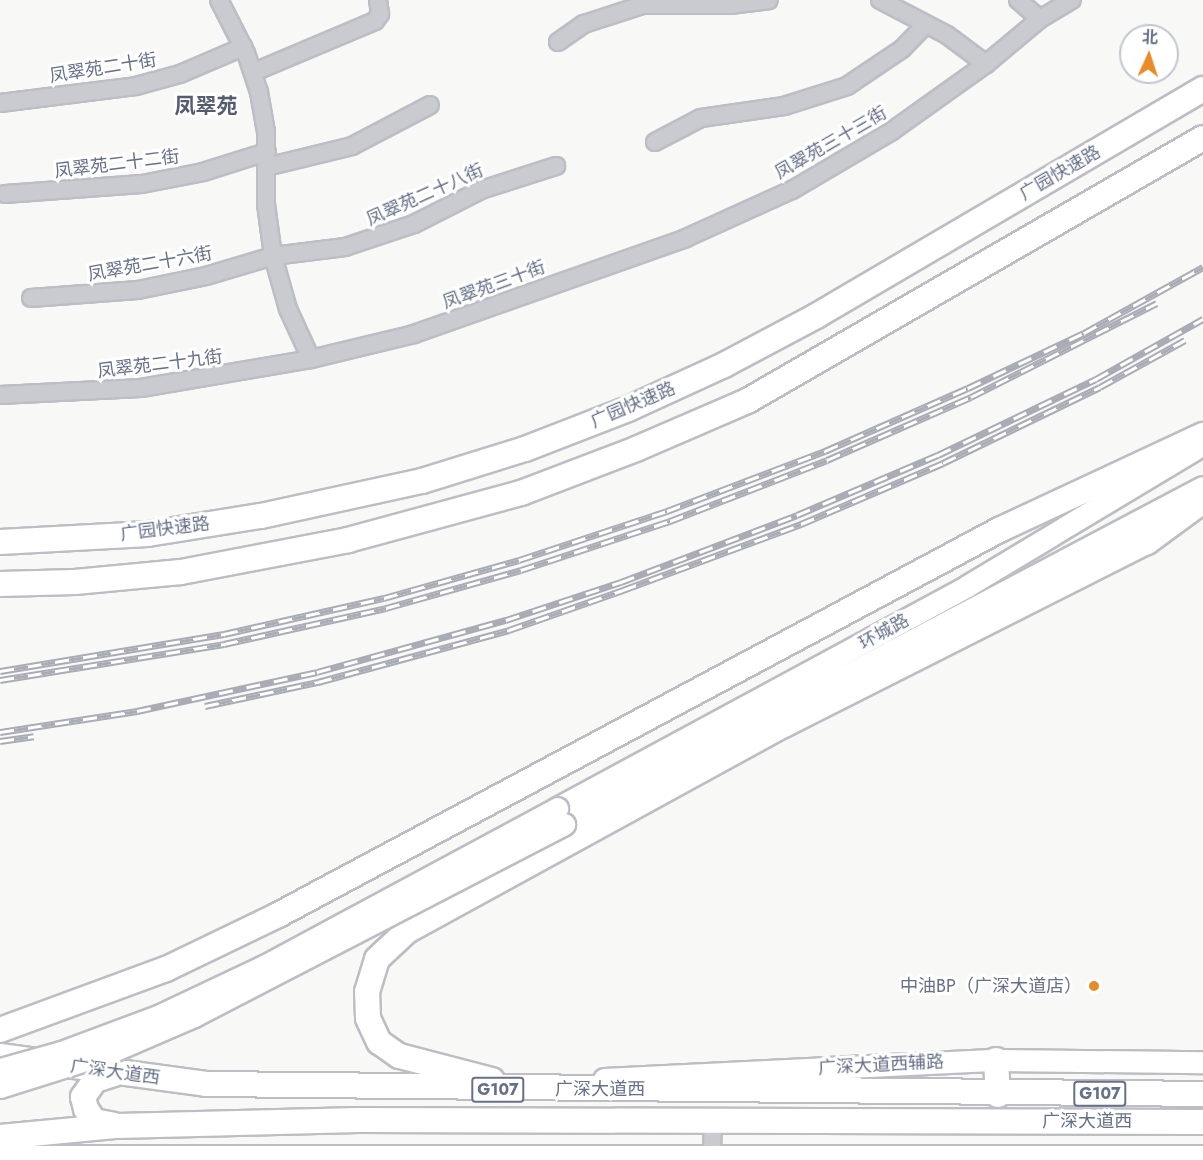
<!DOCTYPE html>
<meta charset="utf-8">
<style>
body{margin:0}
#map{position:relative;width:1203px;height:1160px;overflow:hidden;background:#f8f9f7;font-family:Jost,"Noto Sans SC",sans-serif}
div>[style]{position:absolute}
.roads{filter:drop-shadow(2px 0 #bcbec4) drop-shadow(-2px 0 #bcbec4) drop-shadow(0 2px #bcbec4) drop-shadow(0 -2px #bcbec4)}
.minor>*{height:16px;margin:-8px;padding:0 8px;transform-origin:8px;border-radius:8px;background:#c9cbd0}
.major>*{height:21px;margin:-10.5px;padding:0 10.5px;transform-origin:10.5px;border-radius:10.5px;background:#fff}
.highway>*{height:24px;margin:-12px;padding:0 12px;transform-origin:12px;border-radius:12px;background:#fff}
.rail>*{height:7px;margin-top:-3.5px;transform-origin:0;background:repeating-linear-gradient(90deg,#fff 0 14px,#a9acb5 0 28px);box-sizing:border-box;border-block:2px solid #a9acb5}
.bridges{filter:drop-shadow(2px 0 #bcbec4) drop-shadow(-2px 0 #bcbec4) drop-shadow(0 2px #bcbec4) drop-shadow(0 -2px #bcbec4)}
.major-bridge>*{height:21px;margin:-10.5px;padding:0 10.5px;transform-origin:10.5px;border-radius:10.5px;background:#fff}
.dots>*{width:16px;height:16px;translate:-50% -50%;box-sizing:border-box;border:3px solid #fff;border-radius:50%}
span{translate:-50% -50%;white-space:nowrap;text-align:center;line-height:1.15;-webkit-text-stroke:6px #fff;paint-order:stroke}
.shield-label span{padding:2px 4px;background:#fff;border:2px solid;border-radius:4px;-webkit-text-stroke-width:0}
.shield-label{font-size:16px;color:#677089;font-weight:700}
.street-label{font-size:18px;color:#677089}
.poi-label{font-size:18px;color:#677089}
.right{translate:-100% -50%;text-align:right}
.quarter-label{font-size:21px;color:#555c6d;font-weight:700}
.north{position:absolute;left:1119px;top:24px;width:60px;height:60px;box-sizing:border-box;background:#fff;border:2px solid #c2c6d0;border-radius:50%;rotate:3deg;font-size:16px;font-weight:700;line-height:24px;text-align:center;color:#677089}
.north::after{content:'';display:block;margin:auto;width:21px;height:27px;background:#e98b26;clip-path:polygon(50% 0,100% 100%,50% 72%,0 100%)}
</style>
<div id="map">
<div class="roads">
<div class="minor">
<div style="left:219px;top:0;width:59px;rotate:63deg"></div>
<div style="left:246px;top:53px;width:41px;rotate:71.6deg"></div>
<div style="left:259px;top:92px;width:41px;rotate:80.1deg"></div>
<div style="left:266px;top:132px;width:72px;rotate:90deg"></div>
<div style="left:266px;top:204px;width:52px;rotate:82.3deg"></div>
<div style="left:273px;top:256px;width:55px;rotate:74.2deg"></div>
<div style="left:288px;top:309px;width:55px;rotate:65.3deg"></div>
<div style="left:880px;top:0;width:76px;rotate:27.6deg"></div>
<div style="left:947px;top:35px;width:49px;rotate:36.6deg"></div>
<div style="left:1018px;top:0;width:29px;rotate:41deg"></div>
<div style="left:558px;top:42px;width:32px;rotate:-35deg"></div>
<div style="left:584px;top:24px;width:62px;rotate:-17.9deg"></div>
<div style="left:643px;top:5px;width:87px"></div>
<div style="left:730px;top:5px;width:39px;rotate:-7deg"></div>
<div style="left:254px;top:72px;width:131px;rotate:-22.9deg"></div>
<div style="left:375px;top:21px;width:9px;rotate:-54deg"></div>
<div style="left:380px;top:14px;width:14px;rotate:-98deg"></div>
<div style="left:0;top:103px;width:137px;rotate:-7.1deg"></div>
<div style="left:136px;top:86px;width:46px;rotate:-15.3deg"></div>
<div style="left:180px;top:74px;width:69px;rotate:-23.2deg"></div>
<div style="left:655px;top:142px;width:52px;rotate:-27.6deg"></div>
<div style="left:701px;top:118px;width:84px;rotate:-8.2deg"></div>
<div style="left:784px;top:106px;width:66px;rotate:-17.6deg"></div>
<div style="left:847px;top:86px;width:66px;rotate:-33.9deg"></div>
<div style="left:902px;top:49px;width:33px;rotate:-46deg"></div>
<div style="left:266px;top:167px;width:89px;rotate:-13.7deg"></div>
<div style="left:352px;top:146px;width:88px;rotate:-27.7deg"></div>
<div style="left:5px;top:194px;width:137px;rotate:-4.2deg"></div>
<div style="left:142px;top:184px;width:62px;rotate:-11.1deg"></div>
<div style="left:203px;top:172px;width:67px;rotate:-17.4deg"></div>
<div style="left:31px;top:298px;width:107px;rotate:-4.3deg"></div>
<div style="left:138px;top:290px;width:69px;rotate:-11.6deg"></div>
<div style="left:206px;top:276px;width:70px;rotate:-16.6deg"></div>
<div style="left:273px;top:256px;width:73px;rotate:-7.1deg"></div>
<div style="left:345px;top:247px;width:73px;rotate:-18.4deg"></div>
<div style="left:414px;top:224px;width:75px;rotate:-26.9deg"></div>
<div style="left:481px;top:190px;width:79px;rotate:-17.7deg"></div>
<div style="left:0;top:395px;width:141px;rotate:-2.8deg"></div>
<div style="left:141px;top:388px;width:172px;rotate:-9.7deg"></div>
<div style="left:311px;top:359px;width:106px;rotate:-13.6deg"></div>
<div style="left:414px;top:334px;width:288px;rotate:-19.4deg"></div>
<div style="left:686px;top:238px;width:116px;rotate:-24.4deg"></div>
<div style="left:792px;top:190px;width:116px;rotate:-30.5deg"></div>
<div style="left:892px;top:131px;width:115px;rotate:-35.5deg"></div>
<div style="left:986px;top:64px;width:70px;rotate:-39.8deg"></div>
<div style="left:1040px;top:19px;width:37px;rotate:-31deg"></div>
<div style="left:712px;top:1160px;width:39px;rotate:-89deg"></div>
</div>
<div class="major">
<div style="left:557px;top:808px;width:466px;rotate:-28.4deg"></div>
<div style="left:967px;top:586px;width:266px;rotate:-31deg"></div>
<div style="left:564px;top:824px;width:722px;rotate:-27.81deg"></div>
<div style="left:604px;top:1079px;width:392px;rotate:-2.8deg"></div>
<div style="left:996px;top:1060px;width:207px;rotate:0.6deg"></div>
<div style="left:0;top:1156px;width:1203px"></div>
</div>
<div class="highway">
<div style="left:0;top:542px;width:148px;rotate:-3.1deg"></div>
<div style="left:148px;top:534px;width:114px;rotate:-9.1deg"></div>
<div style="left:261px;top:516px;width:165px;rotate:-12.3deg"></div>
<div style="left:422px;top:481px;width:108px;rotate:-17.3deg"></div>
<div style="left:525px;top:449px;width:110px;rotate:-21.2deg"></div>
<div style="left:628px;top:409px;width:106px;rotate:-24.6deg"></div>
<div style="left:724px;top:365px;width:104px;rotate:-28deg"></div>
<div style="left:816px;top:316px;width:449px;rotate:-30.4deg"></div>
<div style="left:0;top:584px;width:75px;rotate:-1.5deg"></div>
<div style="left:75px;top:582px;width:106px;rotate:-5.4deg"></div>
<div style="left:181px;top:572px;width:170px;rotate:-10.8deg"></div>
<div style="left:348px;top:540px;width:179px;rotate:-15.2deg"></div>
<div style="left:521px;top:493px;width:123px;rotate:-20.9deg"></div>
<div style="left:636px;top:449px;width:123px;rotate:-23.4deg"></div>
<div style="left:749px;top:400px;width:524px;rotate:-29.99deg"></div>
<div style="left:0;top:1030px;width:177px;rotate:-20.2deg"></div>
<div style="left:166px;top:969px;width:124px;rotate:-25.7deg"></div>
<div style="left:278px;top:915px;width:817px;rotate:-28.1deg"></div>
<div style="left:999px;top:530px;width:225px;rotate:-25deg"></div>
<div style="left:0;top:1056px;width:208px;rotate:7.7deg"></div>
<div style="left:206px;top:1084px;width:997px;rotate:0.57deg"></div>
<div style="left:996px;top:1060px;width:35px;rotate:87deg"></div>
<div style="left:114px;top:1074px;width:20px;rotate:162deg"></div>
<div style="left:95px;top:1080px;width:21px;rotate:125deg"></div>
<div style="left:83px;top:1097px;width:12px;rotate:76deg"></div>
<div style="left:86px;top:1109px;width:14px;rotate:56deg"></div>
<div style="left:94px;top:1121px;width:20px;rotate:11deg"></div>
<div style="left:492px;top:1080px;width:96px;rotate:-165.5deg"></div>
<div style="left:399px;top:1056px;width:24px;rotate:-145deg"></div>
<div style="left:379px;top:1042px;width:26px;rotate:-115deg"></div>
<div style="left:368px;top:1018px;width:26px;rotate:-92deg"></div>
<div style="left:367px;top:992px;width:34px;rotate:-73deg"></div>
<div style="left:377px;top:959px;width:41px;rotate:-43deg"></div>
<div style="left:407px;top:931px;width:430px;rotate:-28.7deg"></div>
<div style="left:784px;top:725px;width:407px;rotate:-26.8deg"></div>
<div style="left:1147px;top:542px;width:69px;rotate:-36.2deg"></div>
<div style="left:0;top:1137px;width:118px;rotate:-5.4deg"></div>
<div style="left:117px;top:1126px;width:242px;rotate:-1.4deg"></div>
<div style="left:359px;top:1120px;width:844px;rotate:0.14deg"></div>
</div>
</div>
<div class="rail">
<div style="left:0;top:671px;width:227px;rotate:-9.4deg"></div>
<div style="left:224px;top:634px;width:164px;rotate:-12.7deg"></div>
<div style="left:384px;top:598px;width:140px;rotate:-15.7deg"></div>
<div style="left:519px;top:560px;width:156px;rotate:-18.3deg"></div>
<div style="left:667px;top:511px;width:169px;rotate:-20.8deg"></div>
<div style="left:825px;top:451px;width:156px;rotate:-23.8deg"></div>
<div style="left:968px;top:388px;width:128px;rotate:-25.4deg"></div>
<div style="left:1084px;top:333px;width:136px;rotate:-29deg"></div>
<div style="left:0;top:680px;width:227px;rotate:-9.1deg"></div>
<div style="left:224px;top:644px;width:166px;rotate:-12.5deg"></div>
<div style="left:386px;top:608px;width:140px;rotate:-15.7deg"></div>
<div style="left:521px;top:570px;width:157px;rotate:-18.2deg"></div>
<div style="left:670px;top:521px;width:168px;rotate:-21.2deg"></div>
<div style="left:827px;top:460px;width:157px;rotate:-23.6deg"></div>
<div style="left:971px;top:397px;width:208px;rotate:-26.8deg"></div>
<div style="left:205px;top:706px;width:116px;rotate:-12deg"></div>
<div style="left:318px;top:682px;width:198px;rotate:-15.2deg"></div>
<div style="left:509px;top:630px;width:121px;rotate:-19.3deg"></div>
<div style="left:623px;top:590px;width:190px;rotate:-20.3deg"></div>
<div style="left:801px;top:524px;width:155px;rotate:-23.2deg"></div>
<div style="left:943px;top:463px;width:174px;rotate:-25.8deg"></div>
<div style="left:1100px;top:387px;width:97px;rotate:-28.9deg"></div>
<div style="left:0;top:732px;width:139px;rotate:-8.7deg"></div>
<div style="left:137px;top:711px;width:184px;rotate:-12.2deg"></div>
<div style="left:317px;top:672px;width:196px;rotate:-15.4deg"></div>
<div style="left:506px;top:620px;width:121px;rotate:-18.3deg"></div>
<div style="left:621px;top:582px;width:188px;rotate:-20.8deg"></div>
<div style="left:797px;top:515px;width:153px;rotate:-23.1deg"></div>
<div style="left:938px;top:455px;width:175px;rotate:-25.7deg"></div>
<div style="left:1096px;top:379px;width:123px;rotate:-29.3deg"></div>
<div style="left:0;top:741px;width:34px;rotate:-8deg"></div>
</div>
<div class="bridges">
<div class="major-bridge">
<div style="left:0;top:1069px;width:63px;rotate:-15.6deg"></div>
<div style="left:61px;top:1052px;width:103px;rotate:-20.4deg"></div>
<div style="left:158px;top:1016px;width:117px;rotate:-25.3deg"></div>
<div style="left:264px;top:966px;width:333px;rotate:-28.3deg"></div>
<div style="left:0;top:1087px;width:113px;rotate:-17.5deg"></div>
<div style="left:108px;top:1053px;width:94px;rotate:-23.3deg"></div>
<div style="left:194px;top:1016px;width:417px;rotate:-27.4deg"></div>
</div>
</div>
<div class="dots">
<div style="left:1094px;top:986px;background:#e98b26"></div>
</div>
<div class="shield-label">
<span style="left:498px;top:1090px">G107</span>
<span style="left:1100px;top:1094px">G107</span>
</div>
<div class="street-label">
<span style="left:103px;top:68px;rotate:-9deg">凤翠苑二十街</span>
<span style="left:831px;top:143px;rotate:-30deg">凤翠苑三十三街</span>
<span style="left:117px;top:164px;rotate:-7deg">凤翠苑二十二街</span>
<span style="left:1060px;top:173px;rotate:-30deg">广园快速路</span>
<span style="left:425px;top:195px;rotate:-24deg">凤翠苑二十八街</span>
<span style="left:150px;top:264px;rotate:-10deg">凤翠苑二十六街</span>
<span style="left:494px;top:285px;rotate:-20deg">凤翠苑三十街</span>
<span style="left:160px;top:364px;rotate:-7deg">凤翠苑二十九街</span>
<span style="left:633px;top:405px;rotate:-23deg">广园快速路</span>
<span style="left:165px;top:529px;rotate:-7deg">广园快速路</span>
<span style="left:884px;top:632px;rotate:-29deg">环城路</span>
<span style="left:881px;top:1065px;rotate:-3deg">广深大道西辅路</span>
<span style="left:115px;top:1072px;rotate:8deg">广深大道西</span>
<span style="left:600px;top:1089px">广深大道西</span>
<span style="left:1087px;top:1121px">广深大道西</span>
</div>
<div class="poi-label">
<span class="right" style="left:1082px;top:986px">中油BP（广深大道店）</span>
</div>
<div class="quarter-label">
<span style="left:206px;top:106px">凤翠苑</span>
</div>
<div class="north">北</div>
</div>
